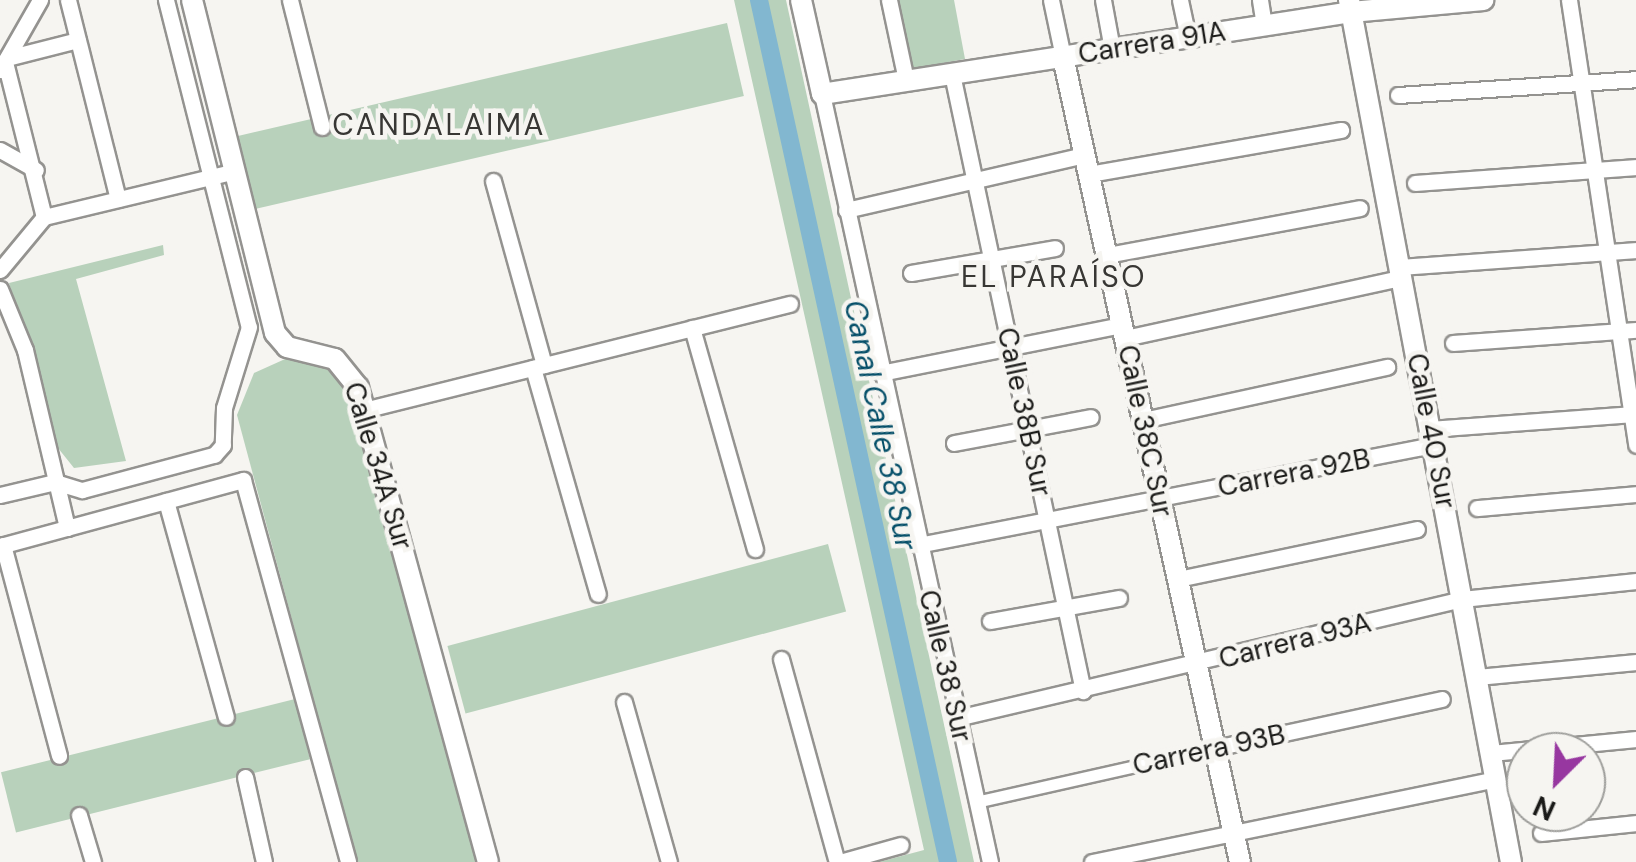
<!DOCTYPE html>
<meta charset="utf-8">
<style>
body{margin:0}
#map{position:relative;width:1636px;height:862px;overflow:hidden;background:#f6f5f1;font-family:"DM Sans",sans-serif}
div>[style]{position:absolute}
.green>*{inset:0;background:#b8d1bb;transform-origin:0 0}
.canal>*{height:18px;margin:-9px;padding:0 9px;transform-origin:9px;border-radius:9px;background:#82b7d0}
.roads{filter:drop-shadow(2px 0 #949390) drop-shadow(-2px 0 #949390) drop-shadow(0 2px #949390) drop-shadow(0 -2px #949390)}
.pedestrian>*{height:11px;margin:-5.5px;padding:0 5.5px;transform-origin:5.5px;border-radius:5.5px;background:#fff}
.minor>*{height:15px;margin:-7.5px;padding:0 7.5px;transform-origin:7.5px;border-radius:7.5px;background:#fff}
.tertiary>*{height:20px;margin:-10px;padding:0 10px;transform-origin:10px;border-radius:10px;background:#fff}
span{translate:-50% -50%;white-space:nowrap;text-align:center;line-height:1.15;-webkit-text-stroke:9px #f6f5f1;paint-order:stroke}
.street-label{font-size:28px;color:#1b1b19}
.neighbourhood-label{font-size:30px;color:#383734;letter-spacing:2.5px}
.water-label{font-size:30px;color:#054f69;font-style:italic}
.north{position:absolute;left:1506px;top:732px;width:100px;height:100px;box-sizing:border-box;background:#f6f5f1;border:2px solid #9e9e9b;border-radius:50%;rotate:204deg;font-size:28px;font-weight:700;line-height:40px;text-align:center;color:#1b1b19}
.north::after{content:'';display:block;margin:auto;width:35px;height:45px;background:#9737a0;clip-path:polygon(50% 0,100% 100%,50% 72%,0 100%)}
</style>
<div id="map">
<div class="green">
<div style="clip-path:polygon(734px 0,786px 0,974px 862px,879px 862px,924px 850px)"></div>
<div style="clip-path:polygon(896px 0,954px 0,965px 59px,910px 69px)"></div>
<div style="left:727px;top:23px;width:75px;height:503px;rotate:77deg"></div>
<div style="clip-path:polygon(163px 245px,164px 255px,76px 279px,126px 461px,74px 468px,54px 443px,9px 283px)"></div>
<div style="clip-path:polygon(294px 355px,327px 362px,349px 384px,479px 862px,357px 862px,237px 415px,254px 373px)"></div>
<div style="left:828px;top:544px;width:70px;height:394px;rotate:75deg"></div>
<div style="left:295px;top:699px;width:62px;height:303px;rotate:76deg"></div>
</div>
<div class="canal">
<div style="left:759px;top:0;width:882px;rotate:77.63deg"></div>
</div>
<div class="roads">
<div class="pedestrian">
<div style="left:976px;top:802px;width:245px;rotate:-12.7deg"></div>
</div>
<div class="minor">
<div style="left:68px;top:0;width:205px;rotate:75.9deg"></div>
<div style="left:166px;top:0;width:337px;rotate:75.8deg"></div>
<div style="left:249px;top:327px;width:85px;rotate:107.2deg"></div>
<div style="left:224px;top:408px;width:37px;rotate:92deg"></div>
<div style="left:223px;top:445px;width:13px;rotate:132deg"></div>
<div style="left:290px;top:0;width:131px;rotate:75.9deg"></div>
<div style="left:889px;top:0;width:82px;rotate:78deg"></div>
<div style="left:1051px;top:0;width:58px;rotate:78.1deg"></div>
<div style="left:1103px;top:0;width:50px;rotate:79.6deg"></div>
<div style="left:1180px;top:0;width:39px;rotate:78deg"></div>
<div style="left:1260px;top:0;width:26px;rotate:81deg"></div>
<div style="left:1569px;top:0;width:450px;rotate:81.4deg"></div>
<div style="left:7px;top:58px;width:73px;rotate:-14.2deg"></div>
<div style="left:5px;top:62px;width:160px;rotate:75.9deg"></div>
<div style="left:0;top:70px;width:81px;rotate:-60.3deg"></div>
<div style="left:952px;top:74px;width:631px;rotate:78.01deg"></div>
<div style="left:822px;top:94px;width:786px;rotate:77.66deg"></div>
<div style="left:1398px;top:95px;width:239px;rotate:-3.8deg"></div>
<div style="left:0;top:150px;width:41px;rotate:29.1deg"></div>
<div style="left:1089px;top:174px;width:256px;rotate:-9.9deg"></div>
<div style="left:493px;top:181px;width:191px;rotate:74.5deg"></div>
<div style="left:1415px;top:183px;width:222px;rotate:-4.1deg"></div>
<div style="left:846px;top:210px;width:245px;rotate:-13deg"></div>
<div style="left:44px;top:217px;width:196px;rotate:-13.5deg"></div>
<div style="left:1107px;top:255px;width:257px;rotate:-10.5deg"></div>
<div style="left:1400px;top:267px;width:237px;rotate:-4.1deg"></div>
<div style="left:0;top:270px;width:69px;rotate:-50.3deg"></div>
<div style="left:911px;top:273px;width:146px;rotate:-9.8deg"></div>
<div style="left:0;top:289px;width:66px;rotate:67.7deg"></div>
<div style="left:25px;top:350px;width:183px;rotate:76.7deg"></div>
<div style="left:692px;top:328px;width:230px;rotate:74.1deg"></div>
<div style="left:1125px;top:338px;width:282px;rotate:-12.3deg"></div>
<div style="left:1453px;top:343px;width:183px;rotate:-4.1deg"></div>
<div style="left:533px;top:368px;width:235px;rotate:74deg"></div>
<div style="left:881px;top:373px;width:246px;rotate:-11.3deg"></div>
<div style="left:364px;top:410px;width:439px;rotate:-14deg"></div>
<div style="left:1143px;top:420px;width:250px;rotate:-12.3deg"></div>
<div style="left:1430px;top:429px;width:207px;rotate:-4.2deg"></div>
<div style="left:954px;top:443px;width:139px;rotate:-10.7deg"></div>
<div style="left:0;top:495px;width:57px;rotate:-13.3deg"></div>
<div style="left:55px;top:482px;width:28px;rotate:17deg"></div>
<div style="left:82px;top:490px;width:137px;rotate:-14.9deg"></div>
<div style="left:166px;top:501px;width:224px;rotate:74.5deg"></div>
<div style="left:1477px;top:508px;width:160px;rotate:-5deg"></div>
<div style="left:3px;top:545px;width:218px;rotate:75.1deg"></div>
<div style="left:918px;top:545px;width:525px;rotate:-10.99deg"></div>
<div style="left:0;top:546px;width:252px;rotate:-15.2deg"></div>
<div style="left:243px;top:480px;width:396px;rotate:74.6deg"></div>
<div style="left:1178px;top:579px;width:244px;rotate:-11.8deg"></div>
<div style="left:990px;top:621px;width:131px;rotate:-10.1deg"></div>
<div style="left:781px;top:659px;width:211px;rotate:74.6deg"></div>
<div style="left:1477px;top:677px;width:160px;rotate:-5.4deg"></div>
<div style="left:624px;top:702px;width:166px;rotate:74.3deg"></div>
<div style="left:957px;top:718px;width:519px;rotate:-13.26deg"></div>
<div style="left:1462px;top:599px;width:175px;rotate:-5.9deg"></div>
<div style="left:1215px;top:748px;width:232px;rotate:-12.2deg"></div>
<div style="left:1491px;top:753px;width:146px;rotate:-5.5deg"></div>
<div style="left:245px;top:777px;width:87px;rotate:77.4deg"></div>
<div style="left:79px;top:815px;width:49px;rotate:73.4deg"></div>
<div style="left:1541px;top:833px;width:96px;rotate:-6deg"></div>
<div style="left:840px;top:862px;width:63px;rotate:-15.6deg"></div>
<div style="left:1092px;top:862px;width:412px;rotate:-11.6deg"></div>
</div>
<div class="tertiary">
<div style="left:192px;top:0;width:343px;rotate:76deg"></div>
<div style="left:275px;top:333px;width:18px;rotate:49deg"></div>
<div style="left:287px;top:347px;width:49px;rotate:14deg"></div>
<div style="left:335px;top:359px;width:36px;rotate:51deg"></div>
<div style="left:358px;top:387px;width:492px;rotate:74.7deg"></div>
<div style="left:801px;top:0;width:96px;rotate:77.4deg"></div>
<div style="left:822px;top:94px;width:535px;rotate:-8.81deg"></div>
<div style="left:1351px;top:12px;width:133px;rotate:-5.2deg"></div>
<div style="left:1349px;top:0;width:877px;rotate:79.36deg"></div>
<div style="left:1063px;top:57px;width:824px;rotate:77.6deg"></div>
</div>
</div>
<div class="street-label">
<span style="left:1152px;top:43px;rotate:-9deg">Carrera 91A</span>
<span style="left:1024px;top:412px;rotate:78deg">Calle 38B Sur</span>
<span style="left:1145px;top:431px;rotate:78deg">Calle 38C Sur</span>
<span style="left:1431px;top:431px;rotate:79deg">Calle 40 Sur</span>
<span style="left:378px;top:466px;rotate:73deg">Calle 34A Sur</span>
<span style="left:1294px;top:473px;rotate:-11deg">Carrera 92B</span>
<span style="left:1295px;top:641px;rotate:-14deg">Carrera 93A</span>
<span style="left:945px;top:666px;rotate:77deg">Calle 38 Sur</span>
<span style="left:1209px;top:750px;rotate:-12deg">Carrera 93B</span>
</div>
<div class="neighbourhood-label">
<span style="left:439px;top:125px">CANDALAIMA</span>
<span style="left:1054px;top:277px">EL PARAÍSO</span>
</div>
<div class="water-label">
<span style="left:880px;top:425px;rotate:78deg">Canal Calle 38 Sur</span>
</div>
<div class="north">N</div>
</div>
